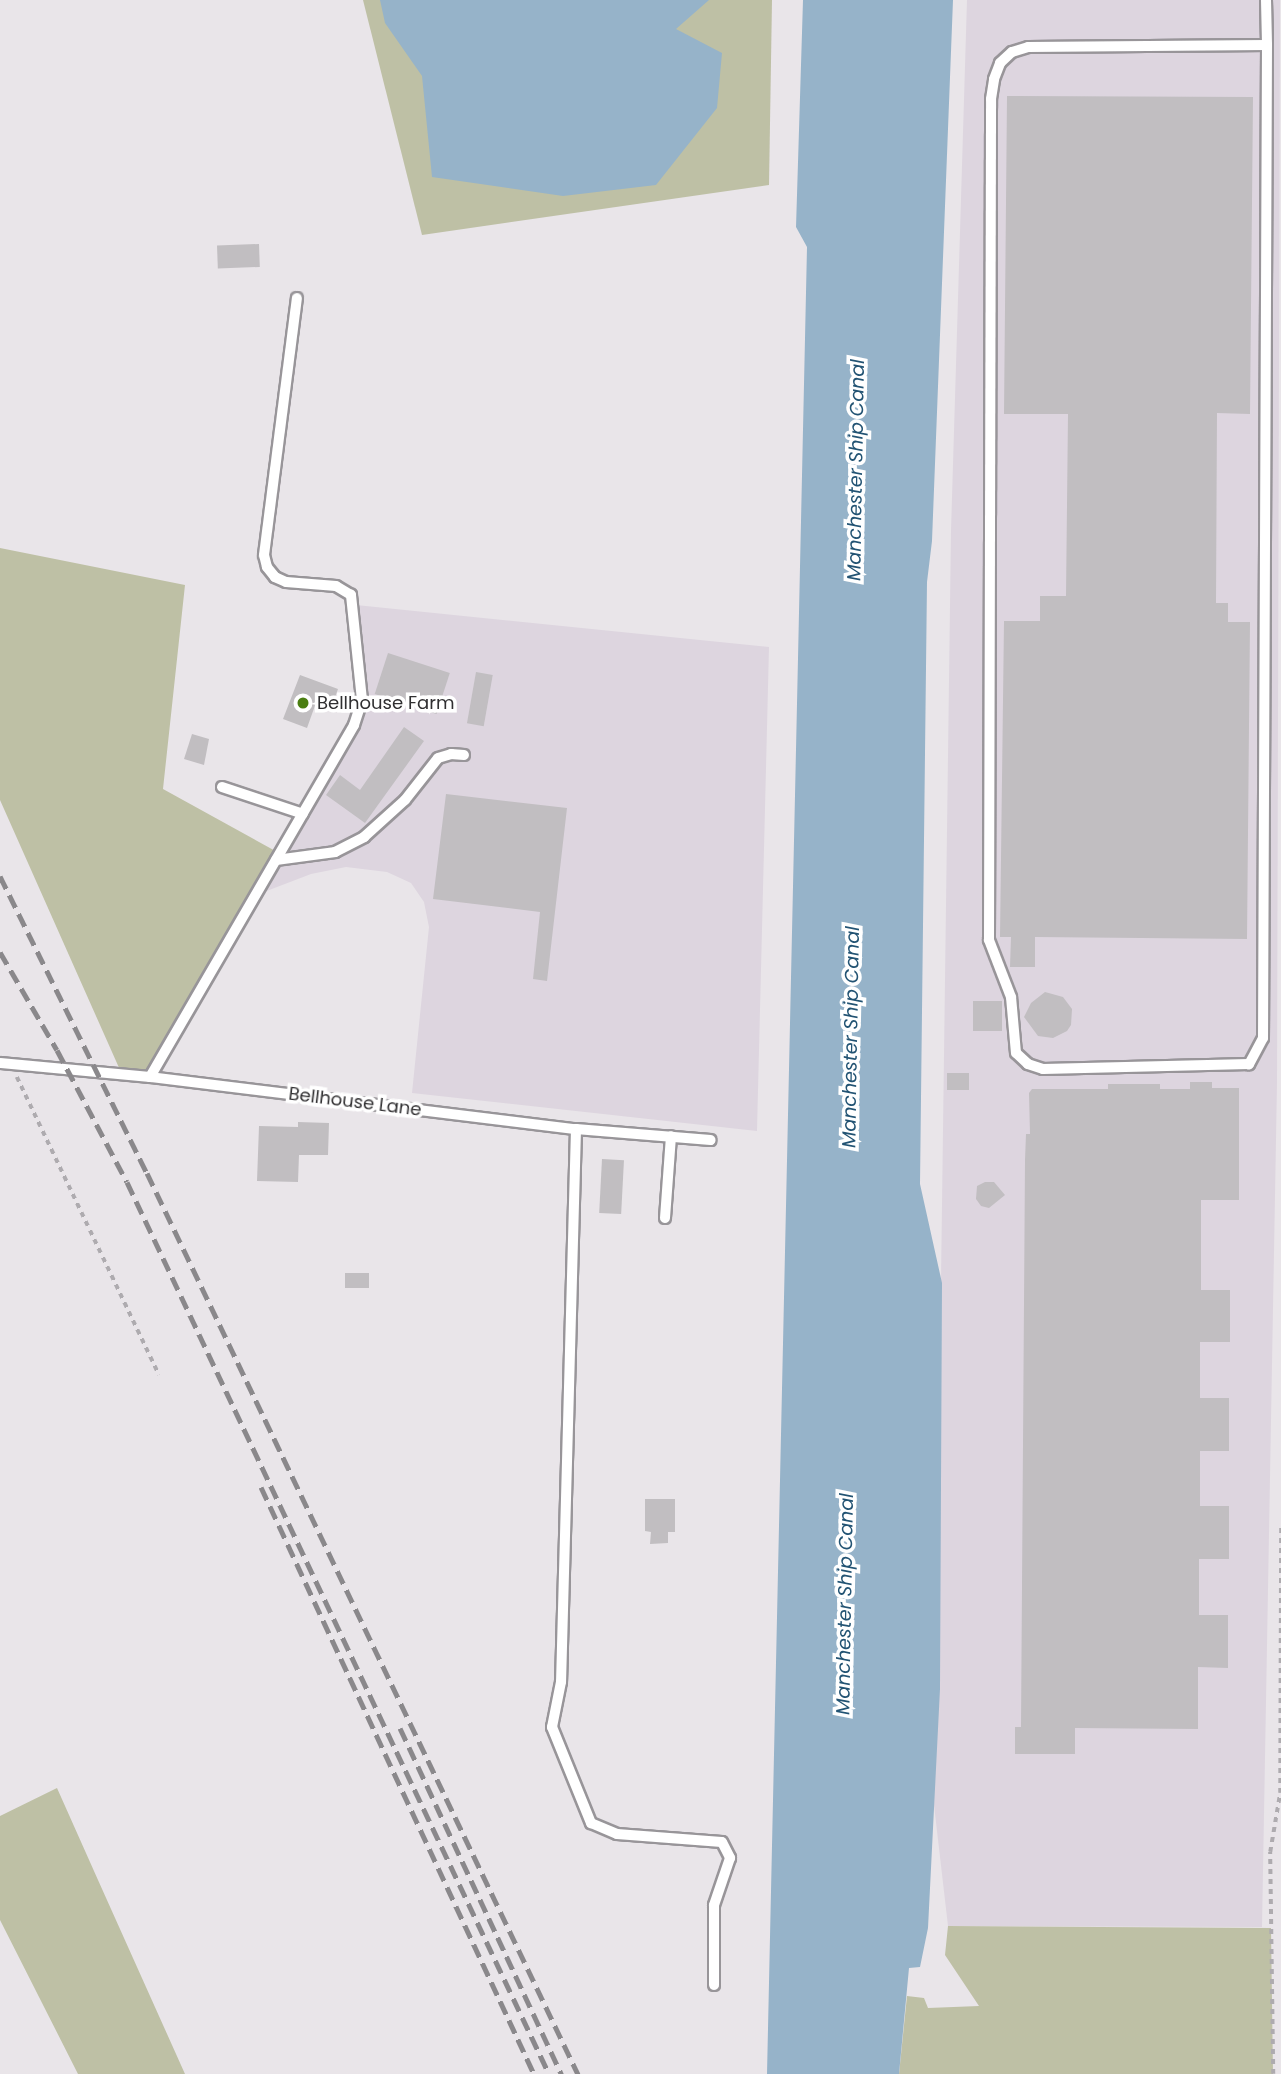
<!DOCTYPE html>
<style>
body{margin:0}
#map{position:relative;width:1281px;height:2074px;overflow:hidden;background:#e9e5e9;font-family:Poppins,sans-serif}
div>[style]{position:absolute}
.built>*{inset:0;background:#ddd5df}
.green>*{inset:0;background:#bec0a5}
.water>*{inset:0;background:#96b3c9}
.building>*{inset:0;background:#c1bec1;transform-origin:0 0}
.path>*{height:3.5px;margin-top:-1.75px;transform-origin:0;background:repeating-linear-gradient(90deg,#aeabaf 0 5px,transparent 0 10px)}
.roads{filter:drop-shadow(2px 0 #989599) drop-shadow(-2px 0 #989599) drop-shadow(0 2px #989599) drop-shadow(0 -2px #989599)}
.lane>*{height:10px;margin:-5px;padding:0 5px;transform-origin:5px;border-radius:5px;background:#fff}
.rail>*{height:5px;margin-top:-2.5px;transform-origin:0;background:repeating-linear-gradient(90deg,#8a888b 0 14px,transparent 0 21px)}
.dots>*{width:19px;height:19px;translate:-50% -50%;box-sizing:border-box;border:4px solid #fff;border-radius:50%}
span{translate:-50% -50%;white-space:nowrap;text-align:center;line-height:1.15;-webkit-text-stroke:7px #fff;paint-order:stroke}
.poi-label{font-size:18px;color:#302f31}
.left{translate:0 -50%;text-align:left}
.street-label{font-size:18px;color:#302f31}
.water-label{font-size:19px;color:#225373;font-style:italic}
</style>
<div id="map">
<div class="built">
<div style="clip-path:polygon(967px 0,1280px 0,1277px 1083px,1262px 1927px,948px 1926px,934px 1805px,951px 531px)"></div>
<div style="clip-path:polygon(356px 605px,769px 647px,757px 1131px,412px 1093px,429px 927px,424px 902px,411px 883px,387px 872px,346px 867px,311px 874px,264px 892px,356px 729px,366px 701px)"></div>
</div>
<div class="green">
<div style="clip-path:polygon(363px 0,772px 0,769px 185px,422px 235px)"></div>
<div style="clip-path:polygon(0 548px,185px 585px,163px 789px,279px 853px,149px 1073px,120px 1070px,0 800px)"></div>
<div style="clip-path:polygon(57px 1788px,98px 1880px,185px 2074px,78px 2074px,0 1920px,0 1816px)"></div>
<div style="clip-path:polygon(948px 1926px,1271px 1928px,1273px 2074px,899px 2074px,907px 1996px,924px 1998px,928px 2008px,979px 2006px,945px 1955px)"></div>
</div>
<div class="water">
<div style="clip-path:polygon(380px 0,709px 0,676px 29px,722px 53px,717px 108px,656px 185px,563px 196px,432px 177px,422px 76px,385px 23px)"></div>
<div style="clip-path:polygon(803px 0,953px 0,932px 541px,927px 582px,920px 1184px,942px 1283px,940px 1689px,928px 1928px,920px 1967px,909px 1968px,899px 2074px,767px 2074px,807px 247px,796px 227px)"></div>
</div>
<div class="building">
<div style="clip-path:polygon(1007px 96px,1253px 97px,1250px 414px,1217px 413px,1216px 603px,1228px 603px,1228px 622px,1250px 622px,1247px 939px,1035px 937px,1035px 967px,1010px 967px,1011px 937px,1000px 937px,1004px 621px,1040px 621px,1040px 596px,1066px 596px,1068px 414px,1004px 414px)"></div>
<div style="left:259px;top:244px;width:23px;height:42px;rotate:88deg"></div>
<div style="left:388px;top:653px;width:65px;height:43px;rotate:18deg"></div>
<div style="left:476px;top:672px;width:17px;height:52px;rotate:10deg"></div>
<div style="clip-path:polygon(300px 675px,338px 689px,332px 706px,317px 700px,307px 728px,283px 719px)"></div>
<div style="clip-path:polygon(404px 727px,424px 741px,365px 823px,326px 795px,340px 775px,360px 790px)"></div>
<div style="clip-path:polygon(192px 734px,209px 739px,204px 765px,184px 759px)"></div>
<div style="clip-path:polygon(446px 794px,567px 808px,547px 981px,533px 979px,540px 912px,433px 899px)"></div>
<div style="clip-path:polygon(1045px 992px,1063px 997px,1072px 1009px,1071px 1025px,1067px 1031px,1053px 1038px,1038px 1036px,1024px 1017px,1031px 1003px)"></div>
<div style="left:973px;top:1001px;width:29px;height:30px"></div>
<div style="left:947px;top:1073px;width:22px;height:17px"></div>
<div style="clip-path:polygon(1190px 1082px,1212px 1082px,1212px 1088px,1239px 1088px,1239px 1200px,1201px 1200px,1201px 1290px,1230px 1290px,1230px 1342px,1200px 1342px,1200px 1398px,1229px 1398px,1229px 1451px,1200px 1451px,1200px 1506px,1229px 1506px,1229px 1559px,1199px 1559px,1199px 1615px,1228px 1615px,1228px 1668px,1198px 1667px,1198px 1729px,1075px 1728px,1075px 1754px,1015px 1754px,1015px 1727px,1021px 1727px,1025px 1160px,1026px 1134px,1030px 1134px,1029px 1093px,1032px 1089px,1108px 1089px,1108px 1084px,1160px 1084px,1160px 1089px,1190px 1089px)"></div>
<div style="clip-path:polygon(298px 1122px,329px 1123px,328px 1155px,299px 1155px,298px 1182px,257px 1181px,259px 1126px,298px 1127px)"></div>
<div style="left:602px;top:1159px;width:22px;height:54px;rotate:3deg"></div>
<div style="clip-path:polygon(985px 1182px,994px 1182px,1005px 1195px,989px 1208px,981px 1206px,976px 1199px,977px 1186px)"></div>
<div style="left:345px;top:1273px;width:24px;height:15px"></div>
<div style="clip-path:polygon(645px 1499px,675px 1499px,675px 1532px,668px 1532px,668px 1543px,650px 1544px,651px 1532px,645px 1531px)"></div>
</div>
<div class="path">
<div style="left:17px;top:1077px;width:330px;rotate:64.5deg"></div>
<div style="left:1273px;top:2074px;width:222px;rotate:-90.8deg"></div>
<div style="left:1270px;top:1852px;width:60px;rotate:-80.4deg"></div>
<div style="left:1280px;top:1793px;width:269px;rotate:-89.8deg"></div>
</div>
<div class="roads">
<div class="lane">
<div style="left:1266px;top:0;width:45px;rotate:88.7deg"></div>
<div style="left:1267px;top:45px;width:993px;rotate:90.23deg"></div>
<div style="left:1263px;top:1038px;width:30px;rotate:118deg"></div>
<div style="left:1249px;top:1064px;width:206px;rotate:178.6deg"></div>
<div style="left:1043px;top:1069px;width:16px;rotate:-162deg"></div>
<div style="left:1028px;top:1064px;width:16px;rotate:-137deg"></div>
<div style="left:1016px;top:1053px;width:56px;rotate:-95.1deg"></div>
<div style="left:1011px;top:997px;width:61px;rotate:-111.1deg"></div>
<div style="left:989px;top:940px;width:841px;rotate:-89.86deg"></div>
<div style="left:991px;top:99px;width:20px;rotate:-81deg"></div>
<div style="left:994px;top:79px;width:17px;rotate:-69deg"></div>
<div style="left:1000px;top:63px;width:16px;rotate:-43deg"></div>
<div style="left:1012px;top:52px;width:17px;rotate:-17deg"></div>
<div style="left:1028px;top:47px;width:239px;rotate:-0.5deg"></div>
<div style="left:222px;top:787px;width:85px;rotate:18.4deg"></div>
<div style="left:276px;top:860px;width:60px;rotate:-7.7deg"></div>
<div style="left:335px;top:852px;width:33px;rotate:-27deg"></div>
<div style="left:364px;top:837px;width:55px;rotate:-42.1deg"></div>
<div style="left:405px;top:800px;width:53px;rotate:-51.8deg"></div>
<div style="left:438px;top:758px;width:14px;rotate:-17deg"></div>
<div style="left:451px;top:754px;width:13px;rotate:4deg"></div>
<div style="left:0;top:1063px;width:151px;rotate:5.3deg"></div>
<div style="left:150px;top:1077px;width:429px;rotate:7deg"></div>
<div style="left:576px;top:1129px;width:135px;rotate:4.7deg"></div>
<div style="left:150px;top:1077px;width:407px;rotate:-59.9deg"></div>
<div style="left:354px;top:725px;width:26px;rotate:-72deg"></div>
<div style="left:362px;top:700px;width:106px;rotate:-96deg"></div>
<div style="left:351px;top:595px;width:17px;rotate:-149deg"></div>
<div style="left:336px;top:586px;width:50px;rotate:-175.4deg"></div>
<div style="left:286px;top:582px;width:12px;rotate:-156deg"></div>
<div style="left:275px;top:577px;width:13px;rotate:-129deg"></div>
<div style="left:267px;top:567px;width:12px;rotate:-104deg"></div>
<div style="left:264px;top:555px;width:259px;rotate:-82.7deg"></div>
<div style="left:576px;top:1129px;width:553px;rotate:91.55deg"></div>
<div style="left:561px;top:1682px;width:46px;rotate:101.3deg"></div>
<div style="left:552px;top:1727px;width:104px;rotate:67.9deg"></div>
<div style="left:591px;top:1823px;width:28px;rotate:23deg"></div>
<div style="left:617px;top:1834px;width:105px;rotate:4.4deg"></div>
<div style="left:722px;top:1842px;width:18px;rotate:63deg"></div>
<div style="left:730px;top:1858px;width:50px;rotate:108.8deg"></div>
<div style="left:714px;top:1905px;width:80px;rotate:90deg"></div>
<div style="left:665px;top:1218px;width:82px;rotate:-85.8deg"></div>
</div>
</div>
<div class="rail">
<div style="left:0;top:876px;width:331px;rotate:63.7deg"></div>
<div style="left:147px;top:1173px;width:999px;rotate:64.44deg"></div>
<div style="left:0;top:952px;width:113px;rotate:59.8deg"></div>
<div style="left:57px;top:1050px;width:149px;rotate:62.1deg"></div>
<div style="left:127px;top:1182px;width:987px;rotate:64.68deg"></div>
<div style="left:261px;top:1487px;width:647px;rotate:65.06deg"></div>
<div style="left:400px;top:1728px;width:382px;rotate:65deg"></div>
</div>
<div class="dots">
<div style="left:303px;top:703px;background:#4a7e11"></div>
</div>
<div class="poi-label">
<span class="left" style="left:317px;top:703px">Bellhouse Farm</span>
</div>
<div class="street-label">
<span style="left:355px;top:1102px;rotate:7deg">Bellhouse Lane</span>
</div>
<div class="water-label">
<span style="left:856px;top:470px;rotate:-89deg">Manchester Ship Canal</span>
<span style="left:851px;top:1037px;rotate:-89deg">Manchester Ship Canal</span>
<span style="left:845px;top:1604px;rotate:-89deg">Manchester Ship Canal</span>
</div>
</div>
